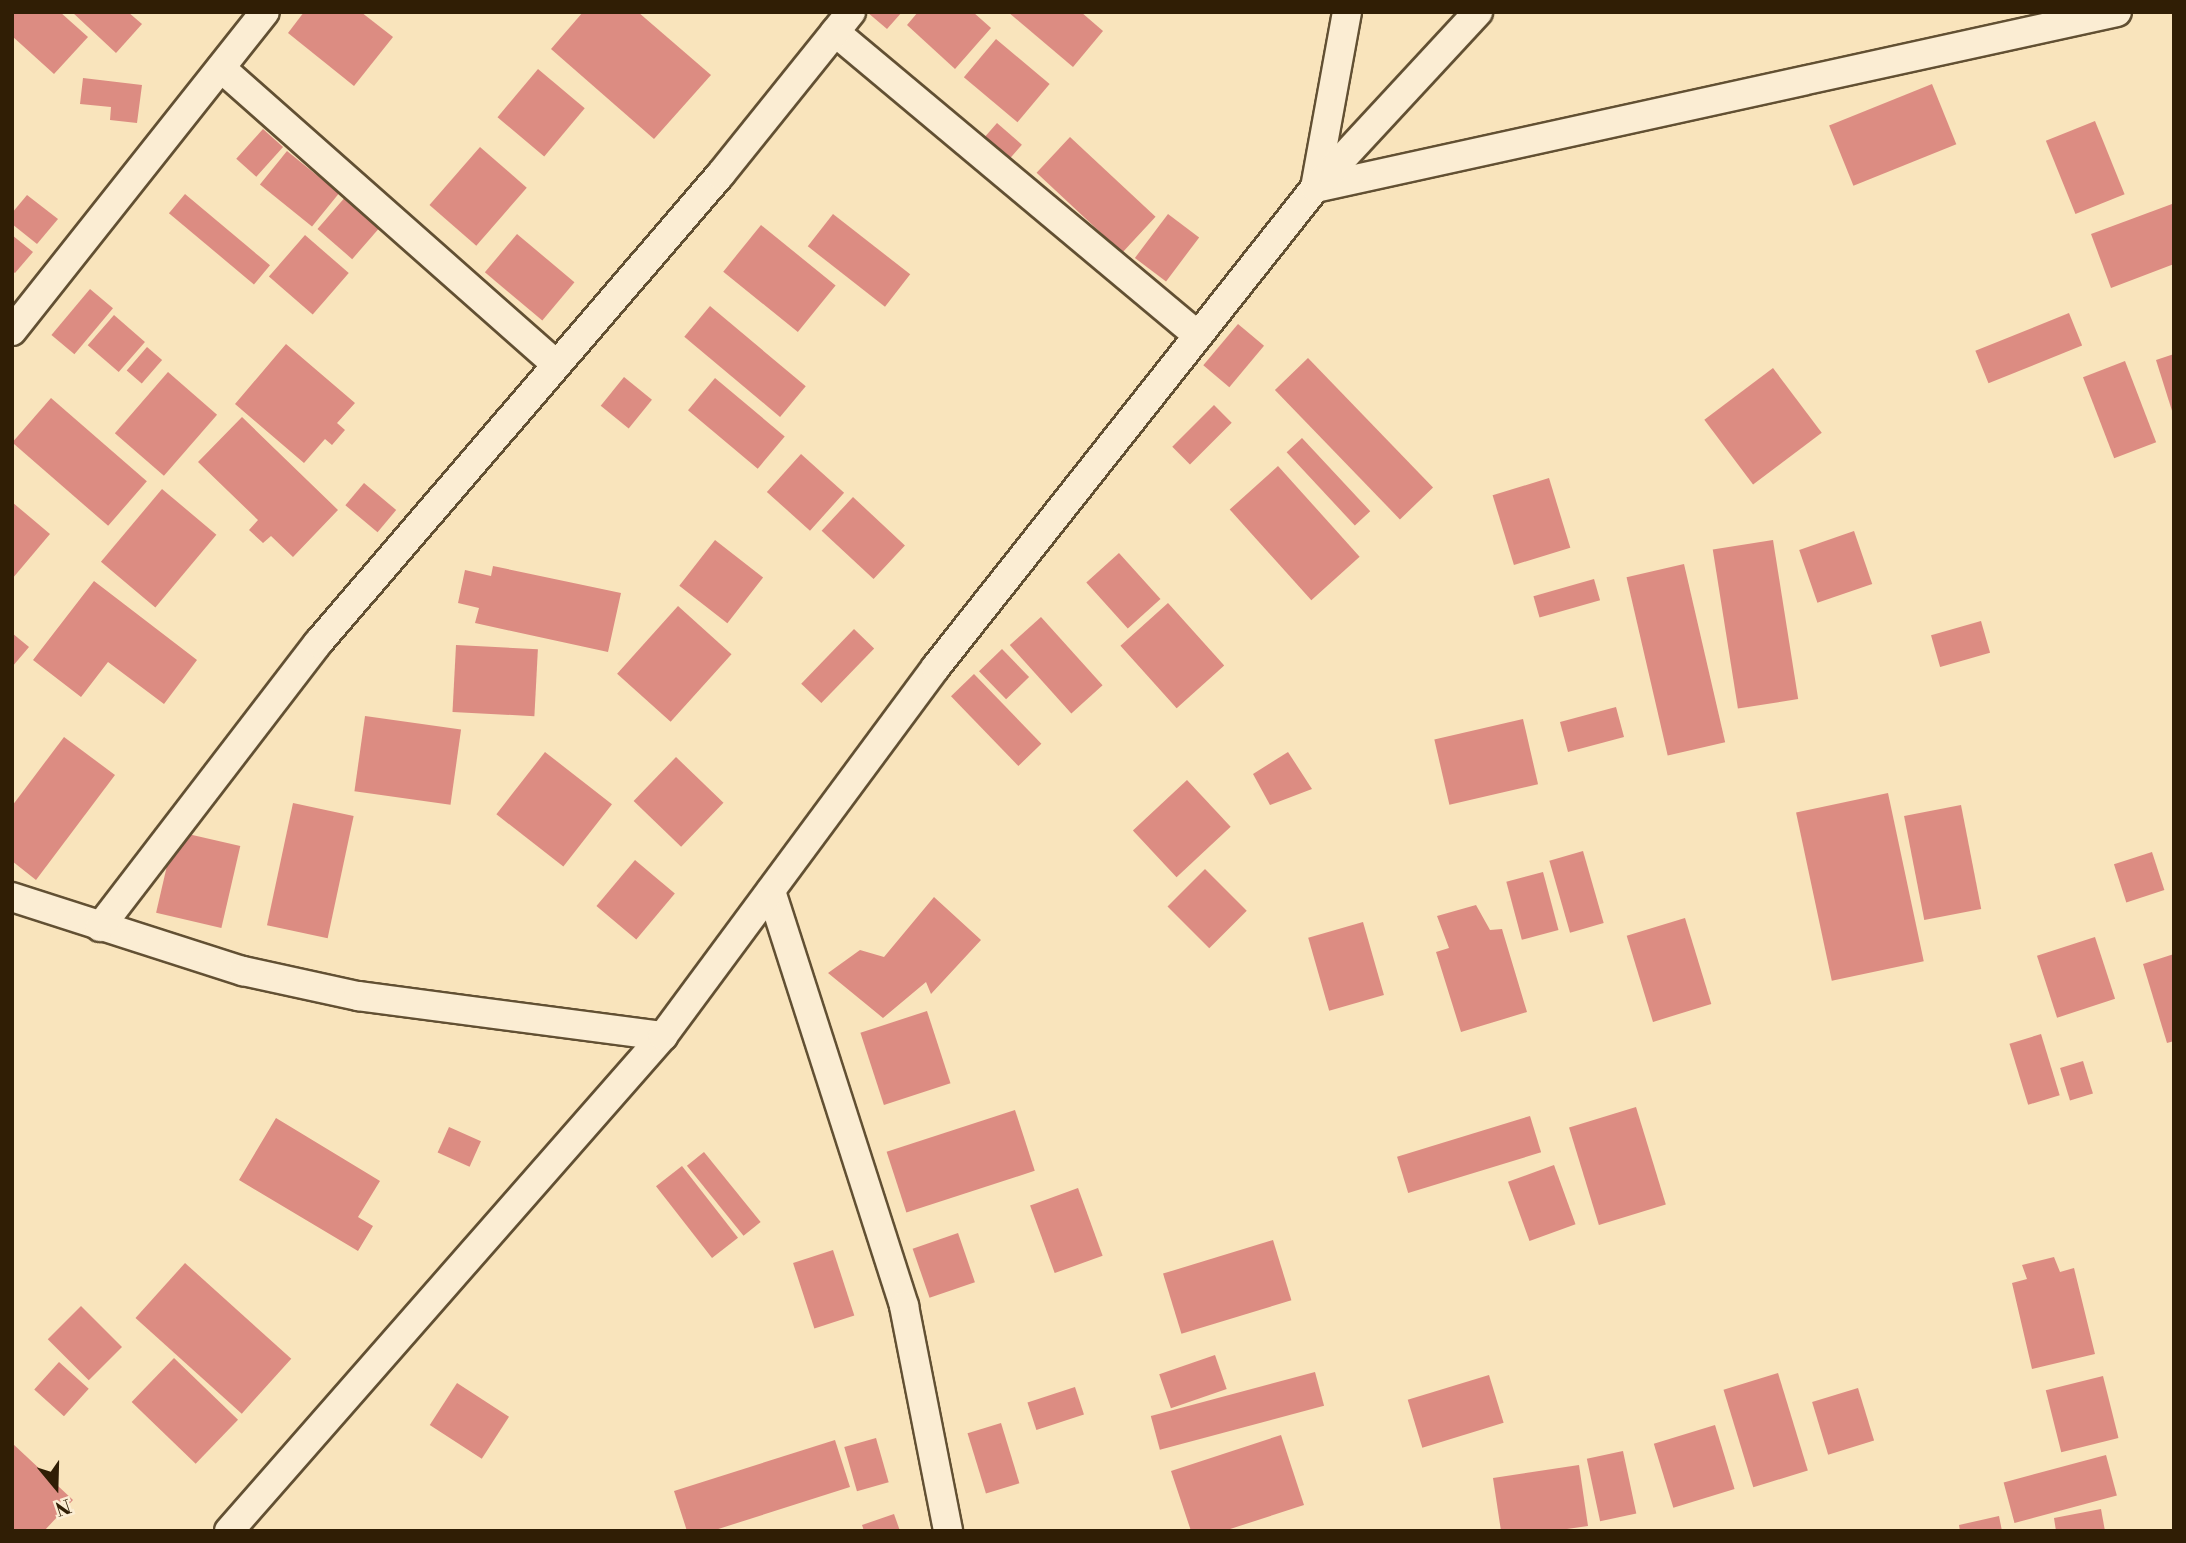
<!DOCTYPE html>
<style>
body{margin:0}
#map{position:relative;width:2186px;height:1543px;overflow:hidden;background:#f9e4bc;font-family:"Libre Bodoni",serif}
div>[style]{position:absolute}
.building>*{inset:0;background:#dc8c82;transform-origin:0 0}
.roads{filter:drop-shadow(2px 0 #625033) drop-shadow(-2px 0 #625033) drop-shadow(0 2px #625033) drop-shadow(0 -2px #625033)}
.minor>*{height:28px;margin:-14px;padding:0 14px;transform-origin:14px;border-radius:14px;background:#fbedd3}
span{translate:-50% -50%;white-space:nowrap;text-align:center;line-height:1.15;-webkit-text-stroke:5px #fbedd3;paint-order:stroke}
.frame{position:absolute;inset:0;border:14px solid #301e05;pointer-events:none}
.north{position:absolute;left:21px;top:1452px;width:70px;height:70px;-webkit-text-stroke:5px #fbedd3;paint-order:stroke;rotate:161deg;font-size:19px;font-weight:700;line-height:28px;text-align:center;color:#301e05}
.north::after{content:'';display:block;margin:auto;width:24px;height:32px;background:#301e05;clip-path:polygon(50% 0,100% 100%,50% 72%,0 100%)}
</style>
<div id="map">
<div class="building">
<div style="clip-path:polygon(15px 12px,60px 12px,88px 37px,54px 74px,12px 36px,12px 16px)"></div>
<div style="clip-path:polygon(72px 12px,128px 12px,142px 24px,116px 53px)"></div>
<div style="clip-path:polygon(304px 12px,361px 12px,393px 37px,354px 86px,288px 33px)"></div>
<div style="clip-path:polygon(583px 12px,638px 12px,711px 75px,654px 139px,551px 49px)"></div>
<div style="clip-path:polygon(867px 12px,902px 12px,887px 29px)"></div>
<div style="clip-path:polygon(918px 12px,973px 12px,991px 28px,955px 69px,907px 25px)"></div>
<div style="clip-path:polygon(1008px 12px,1081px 12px,1103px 31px,1073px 67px)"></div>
<div style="left:996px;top:39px;width:70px;height:50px;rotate:40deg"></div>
<div style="left:538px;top:69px;width:61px;height:63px;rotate:40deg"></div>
<div style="clip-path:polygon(83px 78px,142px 85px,137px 123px,110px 120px,111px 107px,80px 104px)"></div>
<div style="left:1932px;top:84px;width:65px;height:111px;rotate:68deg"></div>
<div style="left:2095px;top:121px;width:79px;height:53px;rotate:68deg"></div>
<div style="left:997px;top:123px;width:33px;height:25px;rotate:41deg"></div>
<div style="left:263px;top:129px;width:27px;height:40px;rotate:42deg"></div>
<div style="left:1070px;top:137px;width:117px;height:49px;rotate:43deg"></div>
<div style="left:480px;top:147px;width:62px;height:77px;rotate:41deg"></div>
<div style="left:287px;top:151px;width:67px;height:43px;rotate:39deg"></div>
<div style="left:185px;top:194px;width:111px;height:25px;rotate:40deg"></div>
<div style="clip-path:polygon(27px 195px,58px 219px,37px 244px,12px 224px,12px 213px)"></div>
<div style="left:347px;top:195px;width:46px;height:45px;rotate:41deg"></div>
<div style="clip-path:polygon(2172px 204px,2174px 264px,2111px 288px,2091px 234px)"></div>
<div style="left:833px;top:214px;width:98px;height:41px;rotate:38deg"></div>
<div style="left:1168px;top:214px;width:39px;height:55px;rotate:37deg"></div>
<div style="left:761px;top:225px;width:96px;height:60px;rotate:39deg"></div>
<div style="left:517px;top:234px;width:75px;height:50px;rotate:40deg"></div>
<div style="clip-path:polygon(12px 235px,33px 252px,15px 273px,12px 271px)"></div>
<div style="left:305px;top:235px;width:58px;height:55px;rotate:41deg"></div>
<div style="left:90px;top:289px;width:30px;height:60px;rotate:40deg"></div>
<div style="left:710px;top:306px;width:125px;height:40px;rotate:40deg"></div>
<div style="left:2069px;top:313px;width:35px;height:101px;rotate:68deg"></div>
<div style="left:114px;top:315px;width:41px;height:40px;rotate:41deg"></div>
<div style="left:1238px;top:324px;width:34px;height:54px;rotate:40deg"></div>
<div style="clip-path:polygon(286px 344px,355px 403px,337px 423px,345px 430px,332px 445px,325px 439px,304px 463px,235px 404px)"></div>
<div style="left:147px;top:347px;width:20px;height:31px;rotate:41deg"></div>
<div style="clip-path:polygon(2174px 354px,2174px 414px,2173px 414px,2156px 360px)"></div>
<div style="left:1308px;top:358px;width:180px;height:46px;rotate:46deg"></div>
<div style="left:2125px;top:361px;width:87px;height:45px;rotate:69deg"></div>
<div style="left:1773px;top:368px;width:81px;height:86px;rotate:53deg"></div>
<div style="left:168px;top:372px;width:65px;height:81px;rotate:41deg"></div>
<div style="left:624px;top:377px;width:36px;height:37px;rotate:39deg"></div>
<div style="left:715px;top:378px;width:91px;height:42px;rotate:40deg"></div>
<div style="left:51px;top:398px;width:127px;height:59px;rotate:41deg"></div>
<div style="left:1214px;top:405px;width:25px;height:59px;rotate:45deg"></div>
<div style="clip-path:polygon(242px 417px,338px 510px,293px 557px,271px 536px,263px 543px,249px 530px,258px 520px,198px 462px)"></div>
<div style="left:1302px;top:438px;width:100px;height:21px;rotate:47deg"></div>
<div style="left:801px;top:454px;width:58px;height:51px;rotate:42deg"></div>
<div style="left:1278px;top:466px;width:122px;height:65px;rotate:48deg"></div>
<div style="left:1549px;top:478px;width:73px;height:59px;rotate:73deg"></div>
<div style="left:364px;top:483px;width:42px;height:29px;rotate:40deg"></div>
<div style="left:162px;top:489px;width:71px;height:95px;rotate:40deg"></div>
<div style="left:853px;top:497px;width:71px;height:46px;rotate:43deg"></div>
<div style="clip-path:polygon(12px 502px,50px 534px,12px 579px)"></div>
<div style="left:1854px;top:531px;width:56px;height:58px;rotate:71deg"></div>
<div style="left:715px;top:540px;width:61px;height:58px;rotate:38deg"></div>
<div style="left:1773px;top:540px;width:161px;height:61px;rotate:81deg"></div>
<div style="left:1119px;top:553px;width:62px;height:44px;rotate:48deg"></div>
<div style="left:1684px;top:564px;width:183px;height:59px;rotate:77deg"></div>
<div style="clip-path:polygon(493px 566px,621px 593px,608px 652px,475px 623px,479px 608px,458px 603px,465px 570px,491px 576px)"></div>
<div style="left:1594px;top:579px;width:22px;height:63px;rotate:74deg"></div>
<div style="clip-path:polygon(94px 581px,197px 660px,164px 704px,108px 662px,81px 697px,33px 660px)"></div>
<div style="left:1168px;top:603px;width:84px;height:64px;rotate:48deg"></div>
<div style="left:678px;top:606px;width:72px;height:91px;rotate:42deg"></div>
<div style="left:1041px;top:617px;width:92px;height:42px;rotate:48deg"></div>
<div style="left:1981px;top:621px;width:33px;height:52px;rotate:74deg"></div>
<div style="left:854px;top:629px;width:28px;height:76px;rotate:44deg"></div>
<div style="clip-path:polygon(12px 633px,29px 647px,12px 667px)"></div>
<div style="left:456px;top:645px;width:82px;height:67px;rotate:3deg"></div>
<div style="left:1002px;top:649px;width:39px;height:32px;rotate:46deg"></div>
<div style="left:974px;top:674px;width:97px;height:32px;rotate:46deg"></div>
<div style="left:1616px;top:707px;width:31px;height:58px;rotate:75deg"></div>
<div style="left:365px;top:716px;width:97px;height:76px;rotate:8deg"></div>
<div style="left:1523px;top:719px;width:67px;height:91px;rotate:77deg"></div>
<div style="clip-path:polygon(64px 737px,115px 775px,36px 880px,12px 861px,12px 806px)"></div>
<div style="left:545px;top:752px;width:85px;height:79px;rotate:38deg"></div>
<div style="clip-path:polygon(1288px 752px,1312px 789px,1270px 805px,1253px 774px)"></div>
<div style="left:676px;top:757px;width:66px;height:61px;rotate:44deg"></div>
<div style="left:1187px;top:780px;width:64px;height:74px;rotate:47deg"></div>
<div style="left:1888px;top:793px;width:172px;height:94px;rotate:78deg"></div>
<div style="left:293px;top:803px;width:62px;height:125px;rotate:12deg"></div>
<div style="left:1961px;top:805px;width:106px;height:58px;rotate:79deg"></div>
<div style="left:175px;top:831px;width:67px;height:84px;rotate:13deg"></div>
<div style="left:1583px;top:851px;width:75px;height:35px;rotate:74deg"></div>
<div style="left:2152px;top:852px;width:40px;height:40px;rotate:72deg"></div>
<div style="left:635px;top:860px;width:52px;height:60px;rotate:40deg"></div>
<div style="left:1205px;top:869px;width:59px;height:53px;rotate:45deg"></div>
<div style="left:1543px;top:872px;width:60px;height:38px;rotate:75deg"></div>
<div style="clip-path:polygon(934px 897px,981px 940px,931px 994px,926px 982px,883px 1018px,828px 973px,860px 950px,884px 957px)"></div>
<div style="clip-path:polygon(1476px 905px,1490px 930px,1502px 929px,1527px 1012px,1461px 1032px,1436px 952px,1449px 948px,1437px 916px)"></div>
<div style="left:1685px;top:918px;width:90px;height:61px;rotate:73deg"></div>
<div style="left:1363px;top:922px;width:76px;height:57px;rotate:74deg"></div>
<div style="left:2095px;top:937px;width:65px;height:61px;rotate:72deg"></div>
<div style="clip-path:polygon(2174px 954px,2174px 1041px,2167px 1043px,2143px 964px)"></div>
<div style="left:927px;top:1011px;width:76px;height:70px;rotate:72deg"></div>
<div style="left:2041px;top:1034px;width:64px;height:33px;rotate:73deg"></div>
<div style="left:2083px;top:1061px;width:34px;height:24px;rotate:73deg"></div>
<div style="left:1636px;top:1107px;width:102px;height:70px;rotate:73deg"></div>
<div style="left:1015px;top:1110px;width:64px;height:135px;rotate:72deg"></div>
<div style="left:1530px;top:1116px;width:38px;height:139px;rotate:73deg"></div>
<div style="clip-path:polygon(276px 1118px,380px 1181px,358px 1217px,373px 1226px,358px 1251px,239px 1180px)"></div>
<div style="left:449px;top:1127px;width:35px;height:28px;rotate:24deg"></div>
<div style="left:704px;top:1152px;width:90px;height:22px;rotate:51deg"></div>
<div style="left:1554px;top:1165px;width:63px;height:49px;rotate:70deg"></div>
<div style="left:682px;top:1166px;width:91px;height:33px;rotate:52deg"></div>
<div style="left:1078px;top:1188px;width:72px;height:51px;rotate:70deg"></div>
<div style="left:958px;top:1233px;width:52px;height:48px;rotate:71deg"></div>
<div style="left:1273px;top:1240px;width:63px;height:115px;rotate:73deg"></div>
<div style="left:833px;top:1250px;width:69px;height:42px;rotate:72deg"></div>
<div style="clip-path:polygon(2054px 1257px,2060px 1272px,2074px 1268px,2095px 1354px,2032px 1369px,2012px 1283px,2027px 1279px,2022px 1265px)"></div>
<div style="left:185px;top:1263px;width:143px;height:74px;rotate:42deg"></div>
<div style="left:81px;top:1306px;width:58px;height:47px;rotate:45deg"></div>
<div style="left:1215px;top:1355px;width:36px;height:59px;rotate:71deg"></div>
<div style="left:174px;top:1358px;width:89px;height:61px;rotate:44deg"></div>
<div style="left:59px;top:1362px;width:40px;height:37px;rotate:42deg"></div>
<div style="left:1315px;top:1372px;width:35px;height:170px;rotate:75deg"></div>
<div style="left:1778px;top:1373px;width:102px;height:57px;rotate:73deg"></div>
<div style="left:1489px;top:1375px;width:50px;height:85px;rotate:73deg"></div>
<div style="left:2103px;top:1376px;width:64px;height:59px;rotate:76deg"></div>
<div style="left:457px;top:1383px;width:62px;height:50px;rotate:33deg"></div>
<div style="left:1075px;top:1387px;width:29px;height:50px;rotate:72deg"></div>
<div style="left:1858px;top:1388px;width:55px;height:48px;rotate:73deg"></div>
<div style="left:1001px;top:1423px;width:63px;height:35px;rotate:73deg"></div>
<div style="left:1715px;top:1425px;width:67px;height:64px;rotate:73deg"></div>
<div style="clip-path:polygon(1281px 1435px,1304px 1505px,1224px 1531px,1191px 1531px,1171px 1471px)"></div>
<div style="left:876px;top:1438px;width:46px;height:33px;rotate:74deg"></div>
<div style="clip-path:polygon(835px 1440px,850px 1487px,712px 1531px,687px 1531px,674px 1491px)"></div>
<div style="clip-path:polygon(12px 1443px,73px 1500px,44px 1531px,12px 1530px)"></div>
<div style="left:1623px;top:1451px;width:64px;height:37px;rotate:78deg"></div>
<div style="left:2106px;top:1455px;width:42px;height:106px;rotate:75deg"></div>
<div style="clip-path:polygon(1579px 1465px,1588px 1526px,1553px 1531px,1501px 1531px,1493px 1478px)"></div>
<div style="clip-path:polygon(2101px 1509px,2105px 1531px,2056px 1531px,2054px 1518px)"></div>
<div style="clip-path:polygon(894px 1514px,900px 1531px,864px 1531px,862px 1525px)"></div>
<div style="clip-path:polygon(1999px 1516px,2002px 1531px,1960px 1531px,1959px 1525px)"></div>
</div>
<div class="roads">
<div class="minor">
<div style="left:1347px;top:12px;width:179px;rotate:100.3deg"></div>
<div style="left:1315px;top:188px;width:821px;rotate:-12.38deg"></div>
<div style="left:835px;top:32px;width:473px;rotate:39.9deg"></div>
<div style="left:221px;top:68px;width:448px;rotate:41.5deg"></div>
<div style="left:12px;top:331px;width:407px;rotate:-51.6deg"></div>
<div style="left:771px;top:891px;width:436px;rotate:72.2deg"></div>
<div style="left:904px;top:1306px;width:229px;rotate:78.9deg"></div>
<div style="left:12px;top:897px;width:243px;rotate:17.8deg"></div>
<div style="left:243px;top:971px;width:118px;rotate:12.3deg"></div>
<div style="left:358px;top:996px;width:308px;rotate:7.5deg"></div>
<div style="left:100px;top:927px;width:358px;rotate:-52.5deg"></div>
<div style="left:318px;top:643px;width:617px;rotate:-49.34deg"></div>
<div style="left:720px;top:175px;width:209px;rotate:-51.2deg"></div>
<div style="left:229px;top:1531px;width:658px;rotate:-48.76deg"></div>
<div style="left:663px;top:1036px;width:459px;rotate:-53.5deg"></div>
<div style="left:936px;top:667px;width:611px;rotate:-51.65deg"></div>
<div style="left:1315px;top:188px;width:240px;rotate:-47.2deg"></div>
</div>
</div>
<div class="frame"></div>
<div class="north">N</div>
</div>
